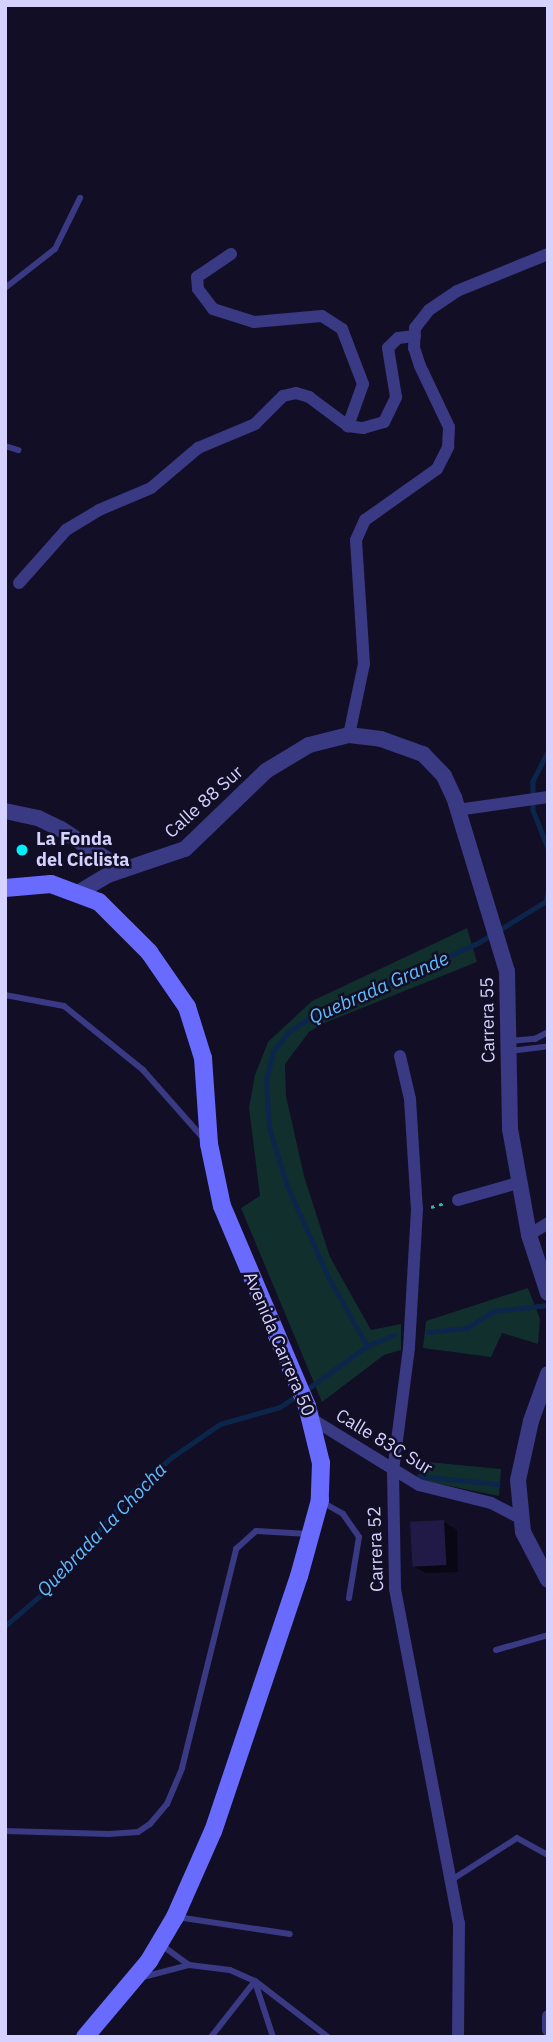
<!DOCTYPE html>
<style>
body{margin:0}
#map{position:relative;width:553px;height:2042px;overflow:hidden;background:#110e25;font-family:"IBM Plex Sans",sans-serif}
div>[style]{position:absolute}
.green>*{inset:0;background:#112f2d}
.shadow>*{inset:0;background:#0007}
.stream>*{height:4.5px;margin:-2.25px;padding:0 2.25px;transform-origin:2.25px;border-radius:2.25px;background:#0c264b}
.building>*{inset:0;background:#211a46;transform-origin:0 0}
.path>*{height:2.5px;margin-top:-1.25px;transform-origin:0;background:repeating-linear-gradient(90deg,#2db8aa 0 3.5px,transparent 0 8.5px)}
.service>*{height:6px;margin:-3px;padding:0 3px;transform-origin:3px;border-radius:3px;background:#393984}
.minor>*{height:12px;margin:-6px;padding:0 6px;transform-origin:6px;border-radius:6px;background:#393984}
.tertiary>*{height:16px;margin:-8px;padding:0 8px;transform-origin:8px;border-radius:8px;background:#393984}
.secondary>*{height:18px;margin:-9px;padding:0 9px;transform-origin:9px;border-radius:9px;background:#696bff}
.dots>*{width:19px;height:19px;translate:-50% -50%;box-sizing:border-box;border:4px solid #110e25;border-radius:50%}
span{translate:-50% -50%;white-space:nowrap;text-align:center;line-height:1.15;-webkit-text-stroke:5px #110e25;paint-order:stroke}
.street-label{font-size:18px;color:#d5d2ff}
.poi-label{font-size:18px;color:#d5d2ff;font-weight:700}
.left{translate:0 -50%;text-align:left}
.water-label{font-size:19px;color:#60bcff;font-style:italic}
.frame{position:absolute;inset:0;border:7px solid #d5d2ff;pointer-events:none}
</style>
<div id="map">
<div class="green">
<div style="clip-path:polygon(467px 928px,477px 962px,322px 1024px,309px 1032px,285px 1064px,286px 1096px,304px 1176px,330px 1257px,371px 1330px,401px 1324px,401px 1350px,384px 1355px,322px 1402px,241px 1208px,260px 1196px,249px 1108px,255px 1075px,268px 1042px,312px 1001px)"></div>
<div style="clip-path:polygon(528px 1288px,540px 1319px,538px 1344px,502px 1333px,491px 1357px,423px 1348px,426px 1321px)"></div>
<div style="clip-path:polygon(418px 1461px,501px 1469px,499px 1496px,420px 1480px)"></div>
</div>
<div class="shadow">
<div style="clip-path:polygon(444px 1522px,457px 1530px,458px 1572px,426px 1573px,413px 1566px)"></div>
</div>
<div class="stream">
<div style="left:548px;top:752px;width:33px;rotate:117deg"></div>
<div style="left:533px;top:781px;width:29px;rotate:90deg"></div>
<div style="left:533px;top:810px;width:41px;rotate:68.5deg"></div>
<div style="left:546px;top:901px;width:11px;rotate:-80deg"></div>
<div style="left:428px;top:1332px;width:39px;rotate:-6deg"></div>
<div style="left:467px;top:1328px;width:32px;rotate:-32deg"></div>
<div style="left:494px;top:1311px;width:54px;rotate:-6.3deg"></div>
<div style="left:367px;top:1346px;width:79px;rotate:-119.5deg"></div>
<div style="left:328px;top:1277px;width:100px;rotate:-114.3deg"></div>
<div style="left:287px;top:1186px;width:61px;rotate:-107.2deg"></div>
<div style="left:269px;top:1128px;width:48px;rotate:-93.6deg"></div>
<div style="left:266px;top:1080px;width:29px;rotate:-76deg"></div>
<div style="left:273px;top:1052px;width:25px;rotate:-53deg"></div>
<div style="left:288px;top:1032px;width:27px;rotate:-33deg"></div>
<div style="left:311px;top:1017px;width:183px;rotate:-23.9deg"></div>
<div style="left:478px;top:943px;width:82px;rotate:-31.6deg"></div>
<div style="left:306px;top:1390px;width:75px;rotate:-35.8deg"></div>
<div style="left:367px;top:1346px;width:29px;rotate:-22deg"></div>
<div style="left:419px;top:1476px;width:79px;rotate:5.8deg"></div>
<div style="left:5px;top:1626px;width:57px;rotate:-40.7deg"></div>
<div style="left:48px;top:1589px;width:128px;rotate:-49.1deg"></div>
<div style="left:132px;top:1492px;width:53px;rotate:-41.2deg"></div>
<div style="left:172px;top:1457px;width:58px;rotate:-34.5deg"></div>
<div style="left:220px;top:1424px;width:62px;rotate:-15.8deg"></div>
<div style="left:280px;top:1407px;width:22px;rotate:-34deg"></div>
</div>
<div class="building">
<div style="left:444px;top:1520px;width:45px;height:34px;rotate:87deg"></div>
</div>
<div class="path">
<div style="left:431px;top:1207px;width:15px;rotate:-16deg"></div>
</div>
<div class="service">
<div style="left:5px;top:288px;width:63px;rotate:-38deg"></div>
<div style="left:55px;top:249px;width:57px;rotate:-63.9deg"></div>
<div style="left:5px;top:446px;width:14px;rotate:17deg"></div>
<div style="left:5px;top:995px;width:60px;rotate:10.6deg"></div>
<div style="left:64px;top:1006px;width:102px;rotate:39deg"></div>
<div style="left:143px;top:1070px;width:94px;rotate:48.5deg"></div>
<div style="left:510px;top:1041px;width:25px;rotate:-5deg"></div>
<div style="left:535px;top:1039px;width:15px;rotate:-28deg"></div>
<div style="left:510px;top:1051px;width:38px;rotate:-7deg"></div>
<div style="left:320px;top:1501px;width:26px;rotate:29deg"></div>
<div style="left:343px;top:1514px;width:28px;rotate:55deg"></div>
<div style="left:359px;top:1537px;width:62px;rotate:99.3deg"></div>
<div style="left:496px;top:1650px;width:54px;rotate:-16.1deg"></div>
<div style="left:5px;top:1831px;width:104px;rotate:1.7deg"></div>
<div style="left:109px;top:1834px;width:29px;rotate:-4deg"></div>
<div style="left:138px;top:1832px;width:14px;rotate:-34deg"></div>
<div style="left:150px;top:1824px;width:26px;rotate:-50deg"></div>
<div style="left:167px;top:1804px;width:39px;rotate:-67deg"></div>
<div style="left:182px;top:1768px;width:226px;rotate:-76.1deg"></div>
<div style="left:236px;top:1549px;width:27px;rotate:-42deg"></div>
<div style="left:256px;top:1531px;width:53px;rotate:3.2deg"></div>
<div style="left:453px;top:1879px;width:76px;rotate:-32.6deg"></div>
<div style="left:517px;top:1838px;width:35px;rotate:29deg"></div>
<div style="left:177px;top:1917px;width:114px;rotate:8.6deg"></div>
<div style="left:160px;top:1944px;width:36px;rotate:36deg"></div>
<div style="left:143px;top:1977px;width:48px;rotate:-14.6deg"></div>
<div style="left:189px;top:1965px;width:41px;rotate:7deg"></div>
<div style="left:230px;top:1970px;width:27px;rotate:24deg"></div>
<div style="left:255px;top:1981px;width:71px;rotate:128.2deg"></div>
<div style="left:255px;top:1981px;width:92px;rotate:37.5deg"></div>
<div style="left:255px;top:1982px;width:58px;rotate:71.9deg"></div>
</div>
<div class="minor">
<div style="left:231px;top:254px;width:41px;rotate:145.9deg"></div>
<div style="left:197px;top:277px;width:12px;rotate:85deg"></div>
<div style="left:198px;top:289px;width:25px;rotate:53deg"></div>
<div style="left:213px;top:309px;width:43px;rotate:17.6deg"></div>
<div style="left:254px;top:322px;width:68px;rotate:-5deg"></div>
<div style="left:322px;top:316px;width:24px;rotate:33deg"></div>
<div style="left:342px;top:329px;width:59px;rotate:69.1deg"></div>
<div style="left:363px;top:384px;width:45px;rotate:109.7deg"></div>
<div style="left:19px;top:583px;width:71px;rotate:-48.4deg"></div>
<div style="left:66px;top:530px;width:39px;rotate:-31deg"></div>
<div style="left:99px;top:510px;width:56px;rotate:-22.9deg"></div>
<div style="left:151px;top:488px;width:62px;rotate:-40.4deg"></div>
<div style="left:198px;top:448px;width:62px;rotate:-22.8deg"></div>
<div style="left:255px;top:424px;width:40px;rotate:-45deg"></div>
<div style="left:283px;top:396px;width:13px;rotate:-13deg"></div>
<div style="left:296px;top:393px;width:14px;rotate:17deg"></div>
<div style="left:309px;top:397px;width:49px;rotate:36.6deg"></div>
<div style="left:348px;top:426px;width:15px;rotate:8deg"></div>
<div style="left:363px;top:428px;width:22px;rotate:-16deg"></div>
<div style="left:384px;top:422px;width:28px;rotate:-64deg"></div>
<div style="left:396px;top:397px;width:50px;rotate:-99.3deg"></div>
<div style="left:388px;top:348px;width:14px;rotate:-45deg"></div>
<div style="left:398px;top:338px;width:17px;rotate:-7deg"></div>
<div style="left:349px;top:735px;width:73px;rotate:-78.1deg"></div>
<div style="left:364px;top:664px;width:124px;rotate:-93.7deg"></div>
<div style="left:356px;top:540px;width:22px;rotate:-66deg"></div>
<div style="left:365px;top:520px;width:88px;rotate:-35.3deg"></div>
<div style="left:437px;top:469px;width:25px;rotate:-63deg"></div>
<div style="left:448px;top:447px;width:20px;rotate:-87deg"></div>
<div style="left:449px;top:427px;width:68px;rotate:-115.4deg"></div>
<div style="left:420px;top:366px;width:19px;rotate:-108deg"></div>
<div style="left:414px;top:348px;width:20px;rotate:-87deg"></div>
<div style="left:415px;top:328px;width:23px;rotate:-52deg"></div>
<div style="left:429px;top:310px;width:34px;rotate:-34deg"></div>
<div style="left:457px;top:291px;width:98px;rotate:-22.1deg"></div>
<div style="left:457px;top:810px;width:92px;rotate:-8.1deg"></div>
<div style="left:400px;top:1056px;width:44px;rotate:76.9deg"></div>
<div style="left:410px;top:1099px;width:110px;rotate:86.4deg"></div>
<div style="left:417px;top:1209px;width:139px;rotate:93.3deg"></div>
<div style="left:409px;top:1348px;width:124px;rotate:97.4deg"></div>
<div style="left:393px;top:1471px;width:118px;rotate:89deg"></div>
<div style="left:395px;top:1589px;width:340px;rotate:79.2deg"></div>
<div style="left:459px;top:1923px;width:114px;rotate:90.5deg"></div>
<div style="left:458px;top:1200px;width:62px;rotate:-15.8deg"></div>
<div style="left:529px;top:1235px;width:22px;rotate:-32deg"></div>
<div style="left:312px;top:1419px;width:126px;rotate:31.7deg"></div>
<div style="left:419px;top:1485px;width:74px;rotate:14deg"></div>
<div style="left:491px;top:1503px;width:31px;rotate:27deg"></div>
<div style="left:548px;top:2016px;width:14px;rotate:90deg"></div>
</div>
<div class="tertiary">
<div style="left:5px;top:811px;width:34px;rotate:12deg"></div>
<div style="left:38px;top:818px;width:25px;rotate:26deg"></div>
<div style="left:61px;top:829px;width:74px;rotate:33.5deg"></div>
<div style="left:81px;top:891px;width:31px;rotate:-31deg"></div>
<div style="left:108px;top:875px;width:81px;rotate:-18.7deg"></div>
<div style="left:185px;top:849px;width:112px;rotate:-43.9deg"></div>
<div style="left:266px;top:771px;width:50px;rotate:-31.2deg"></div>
<div style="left:309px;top:745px;width:41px;rotate:-14deg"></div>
<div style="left:349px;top:735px;width:32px;rotate:7deg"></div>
<div style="left:381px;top:739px;width:45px;rotate:19.7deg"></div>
<div style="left:423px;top:754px;width:30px;rotate:46deg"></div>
<div style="left:444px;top:776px;width:23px;rotate:65deg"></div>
<div style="left:454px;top:797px;width:182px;rotate:73.1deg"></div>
<div style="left:507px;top:971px;width:158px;rotate:88.9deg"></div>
<div style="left:510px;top:1129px;width:108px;rotate:79.8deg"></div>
<div style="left:529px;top:1235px;width:61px;rotate:71.9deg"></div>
<div style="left:548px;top:1374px;width:50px;rotate:109.9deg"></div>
<div style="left:531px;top:1421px;width:60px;rotate:102.4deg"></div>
<div style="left:518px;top:1480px;width:52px;rotate:84.5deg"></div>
<div style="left:523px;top:1532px;width:54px;rotate:62.5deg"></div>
</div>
<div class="secondary">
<div style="left:5px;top:888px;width:46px;rotate:-5deg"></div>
<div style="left:51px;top:884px;width:51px;rotate:20.6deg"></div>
<div style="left:99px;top:902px;width:71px;rotate:45deg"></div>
<div style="left:149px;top:952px;width:67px;rotate:55.4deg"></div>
<div style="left:187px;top:1007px;width:53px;rotate:72.6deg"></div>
<div style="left:203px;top:1058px;width:86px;rotate:86deg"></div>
<div style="left:209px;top:1144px;width:63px;rotate:78.2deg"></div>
<div style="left:222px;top:1206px;width:217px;rotate:67deg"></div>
<div style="left:307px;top:1406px;width:59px;rotate:76.2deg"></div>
<div style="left:321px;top:1463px;width:37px;rotate:92deg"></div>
<div style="left:320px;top:1500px;width:79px;rotate:105.4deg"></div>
<div style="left:299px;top:1576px;width:269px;rotate:108.6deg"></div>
<div style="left:213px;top:1831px;width:94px;rotate:113.8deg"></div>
<div style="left:175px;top:1917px;width:51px;rotate:120.6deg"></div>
<div style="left:149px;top:1961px;width:99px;rotate:130.1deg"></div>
</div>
<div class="dots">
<div style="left:22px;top:850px;background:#00eefd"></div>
</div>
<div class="street-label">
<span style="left:204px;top:802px;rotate:-42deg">Calle 88 Sur</span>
<span style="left:488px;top:1020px;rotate:-91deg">Carrera 55</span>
<span style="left:279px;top:1344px;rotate:67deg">Avenida Carrera 50</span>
<span style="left:384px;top:1442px;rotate:31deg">Calle 83C Sur</span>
<span style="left:376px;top:1549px;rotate:-92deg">Carrera 52</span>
</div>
<div class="poi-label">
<span class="left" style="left:36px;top:850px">La Fonda<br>del Ciclista</span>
</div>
<div class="water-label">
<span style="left:379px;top:988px;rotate:-24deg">Quebrada Grande</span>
<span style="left:102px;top:1530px;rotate:-46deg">Quebrada La Chocha</span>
</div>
<div class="frame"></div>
</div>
